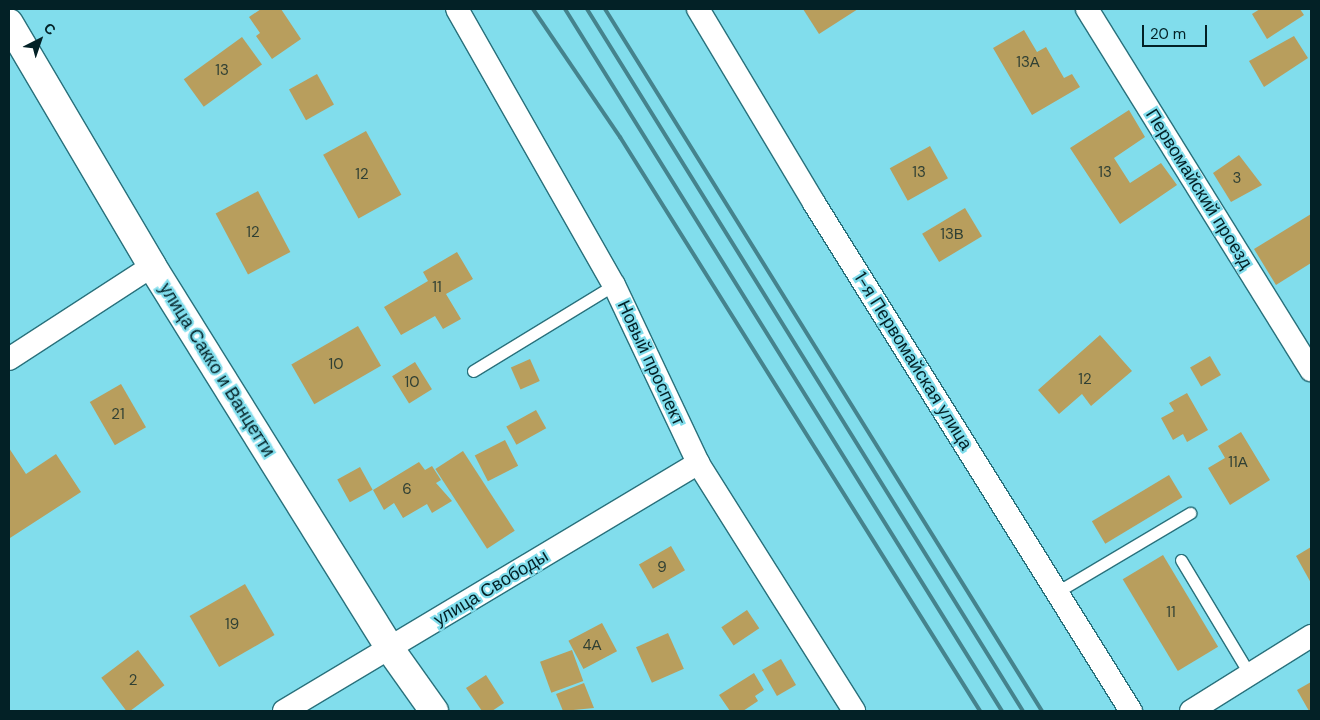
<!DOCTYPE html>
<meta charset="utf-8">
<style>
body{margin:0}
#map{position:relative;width:1320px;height:720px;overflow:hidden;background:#81ddec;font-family:"DM Sans",sans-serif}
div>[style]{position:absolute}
.building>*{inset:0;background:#b89e5d;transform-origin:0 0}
.roads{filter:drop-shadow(1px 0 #29717c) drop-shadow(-1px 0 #29717c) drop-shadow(0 1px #29717c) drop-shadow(0 -1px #29717c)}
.lane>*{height:11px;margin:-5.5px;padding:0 5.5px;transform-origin:5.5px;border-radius:5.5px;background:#fff}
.street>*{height:22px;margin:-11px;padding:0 11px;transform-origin:11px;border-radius:11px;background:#fff}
.secondary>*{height:28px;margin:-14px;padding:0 14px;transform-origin:14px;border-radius:14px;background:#fff}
.rail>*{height:4px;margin:-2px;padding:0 2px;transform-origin:2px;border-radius:2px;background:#45838d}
span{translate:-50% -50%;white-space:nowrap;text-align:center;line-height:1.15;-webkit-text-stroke:4.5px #81ddec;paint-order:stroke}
.number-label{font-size:15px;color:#304034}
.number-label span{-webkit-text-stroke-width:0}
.street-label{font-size:18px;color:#032126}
.frame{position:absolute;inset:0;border:10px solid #032126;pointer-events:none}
.north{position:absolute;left:15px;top:15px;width:50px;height:50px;-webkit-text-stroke:4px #81ddec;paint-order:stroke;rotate:41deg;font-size:14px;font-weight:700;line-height:20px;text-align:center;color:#032126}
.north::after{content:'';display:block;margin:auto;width:18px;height:22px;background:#032126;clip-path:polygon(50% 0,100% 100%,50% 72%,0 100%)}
.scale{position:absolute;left:1142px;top:25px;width:65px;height:22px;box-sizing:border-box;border:2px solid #032126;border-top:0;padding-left:6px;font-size:15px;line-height:18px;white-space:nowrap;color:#032126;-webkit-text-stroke:4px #81ddec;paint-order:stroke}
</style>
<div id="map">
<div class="building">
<div style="clip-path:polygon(261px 9px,281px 9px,301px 39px,272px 59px,256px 36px,260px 33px,249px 17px)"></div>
<div style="clip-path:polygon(803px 9px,858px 9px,819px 34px)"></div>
<div style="clip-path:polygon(1260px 9px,1300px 9px,1304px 15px,1267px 39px,1252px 14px)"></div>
<div style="clip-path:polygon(1024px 30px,1037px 52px,1046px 47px,1064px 78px,1072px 74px,1080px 87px,1032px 115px,993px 48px)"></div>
<div style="clip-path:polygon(1294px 36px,1308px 58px,1264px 87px,1249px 61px)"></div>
<div style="left:242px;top:37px;width:34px;height:72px;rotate:54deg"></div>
<div style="left:317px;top:74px;width:35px;height:32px;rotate:61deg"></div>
<div style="clip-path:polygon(1129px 110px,1145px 137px,1114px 158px,1130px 183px,1161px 163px,1177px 185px,1120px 224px,1070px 148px)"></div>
<div style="left:366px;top:131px;width:73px;height:49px;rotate:61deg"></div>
<div style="left:930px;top:146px;width:37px;height:46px;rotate:61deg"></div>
<div style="clip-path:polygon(1239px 155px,1262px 185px,1231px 202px,1213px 173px)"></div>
<div style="left:258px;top:191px;width:69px;height:48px;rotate:62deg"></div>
<div style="left:965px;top:208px;width:33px;height:50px;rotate:59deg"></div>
<div style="clip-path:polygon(1311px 214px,1311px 263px,1276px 285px,1254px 249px)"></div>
<div style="clip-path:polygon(457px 252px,473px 279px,446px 294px,461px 319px,443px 329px,435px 316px,401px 335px,384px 307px,428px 281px,423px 272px)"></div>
<div style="left:358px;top:326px;width:46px;height:77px;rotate:60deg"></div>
<div style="clip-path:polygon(1100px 335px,1132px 371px,1091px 406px,1082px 394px,1059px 414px,1038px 390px)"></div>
<div style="left:1210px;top:356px;width:22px;height:23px;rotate:60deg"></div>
<div style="left:530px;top:359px;width:24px;height:21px;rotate:66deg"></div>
<div style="left:415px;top:362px;width:32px;height:27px;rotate:58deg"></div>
<div style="left:121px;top:384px;width:50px;height:36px;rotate:60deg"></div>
<div style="clip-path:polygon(1187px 393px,1208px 430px,1187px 442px,1183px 434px,1173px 440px,1161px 418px,1174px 411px,1169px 403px)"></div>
<div style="left:536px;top:410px;width:21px;height:34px;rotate:61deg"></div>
<div style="clip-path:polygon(1241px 432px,1270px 480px,1230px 505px,1208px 468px,1225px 458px,1218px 446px)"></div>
<div style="left:505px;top:440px;width:29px;height:34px;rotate:63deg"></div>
<div style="clip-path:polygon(9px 448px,26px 474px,56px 454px,81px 492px,10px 538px)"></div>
<div style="left:463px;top:451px;width:95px;height:33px;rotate:57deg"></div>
<div style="clip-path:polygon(419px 462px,425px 470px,432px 466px,441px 480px,436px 483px,452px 501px,432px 513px,427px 504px,403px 518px,394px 503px,384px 510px,373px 490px)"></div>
<div style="left:360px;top:467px;width:26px;height:26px;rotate:61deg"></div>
<div style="left:1169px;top:475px;width:26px;height:90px;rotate:59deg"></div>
<div style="left:671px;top:546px;width:28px;height:37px;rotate:60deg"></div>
<div style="clip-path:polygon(1311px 547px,1311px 583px,1296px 556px)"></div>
<div style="left:1163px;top:555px;width:107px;height:47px;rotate:59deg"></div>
<div style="left:245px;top:584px;width:59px;height:64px;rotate:60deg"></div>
<div style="left:747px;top:610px;width:22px;height:31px;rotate:56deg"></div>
<div style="left:602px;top:623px;width:32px;height:38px;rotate:62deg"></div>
<div style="left:668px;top:633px;width:39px;height:35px;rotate:66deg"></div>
<div style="left:138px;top:650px;width:44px;height:46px;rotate:53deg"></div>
<div style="left:572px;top:650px;width:33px;height:34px;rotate:70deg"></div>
<div style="left:781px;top:659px;width:30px;height:22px;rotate:60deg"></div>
<div style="clip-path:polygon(754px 673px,764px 690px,755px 696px,758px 701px,743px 711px,730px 711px,719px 695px)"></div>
<div style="clip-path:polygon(486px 675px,504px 703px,492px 711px,482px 711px,466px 688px)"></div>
<div style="clip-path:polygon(1311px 682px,1311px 711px,1309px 711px,1297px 690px)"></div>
<div style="clip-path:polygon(584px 683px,594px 708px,563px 711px,556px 694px)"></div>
</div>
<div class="roads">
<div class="lane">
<div style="left:473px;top:371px;width:165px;rotate:-31.4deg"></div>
<div style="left:1181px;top:560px;width:134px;rotate:59deg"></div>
<div style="left:1057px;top:592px;width:155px;rotate:-30.7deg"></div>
</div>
<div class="street">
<div style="left:457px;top:9px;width:318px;rotate:60.4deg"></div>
<div style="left:614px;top:285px;width:197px;rotate:64.7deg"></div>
<div style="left:698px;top:463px;width:293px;rotate:57.8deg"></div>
<div style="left:698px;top:9px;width:226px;rotate:59.1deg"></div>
<div style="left:814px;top:203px;width:599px;rotate:58.04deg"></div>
<div style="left:1087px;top:9px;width:425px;rotate:58.2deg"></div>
<div style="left:9px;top:359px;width:171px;rotate:-33deg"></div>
<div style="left:284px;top:711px;width:483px;rotate:-30.9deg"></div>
<div style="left:1191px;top:711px;width:142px;rotate:-32deg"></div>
</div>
<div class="secondary">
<div style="left:9px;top:23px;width:282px;rotate:59.5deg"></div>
<div style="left:152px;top:266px;width:451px;rotate:58.1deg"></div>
<div style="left:390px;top:649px;width:76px;rotate:54.6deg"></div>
</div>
</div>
<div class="rail">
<div style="left:533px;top:9px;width:155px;rotate:55.8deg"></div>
<div style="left:620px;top:137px;width:678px;rotate:57.9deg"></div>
<div style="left:565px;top:9px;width:827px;rotate:58.1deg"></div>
<div style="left:587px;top:9px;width:826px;rotate:58.16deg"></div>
<div style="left:605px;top:9px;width:827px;rotate:58.1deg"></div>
</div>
<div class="number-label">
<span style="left:1028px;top:63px">13А</span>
<span style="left:222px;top:71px">13</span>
<span style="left:919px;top:173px">13</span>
<span style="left:1105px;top:173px">13</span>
<span style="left:362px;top:175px">12</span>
<span style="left:1237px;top:179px">3</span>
<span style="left:253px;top:233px">12</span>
<span style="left:952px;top:235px">13В</span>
<span style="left:437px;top:288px">11</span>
<span style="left:336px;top:365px">10</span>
<span style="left:1085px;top:380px">12</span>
<span style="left:412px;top:383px">10</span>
<span style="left:118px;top:415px">21</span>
<span style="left:1238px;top:463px">11А</span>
<span style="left:407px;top:490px">6</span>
<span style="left:662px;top:568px">9</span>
<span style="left:1171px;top:613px">11</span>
<span style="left:232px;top:625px">19</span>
<span style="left:592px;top:646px">4А</span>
<span style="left:133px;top:681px">2</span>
</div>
<div class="street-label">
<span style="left:1199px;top:189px;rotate:58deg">Первомайский проезд</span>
<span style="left:913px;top:361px;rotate:58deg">1-я Первомайская улица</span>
<span style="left:651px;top:363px;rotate:65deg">Новый проспект</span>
<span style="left:217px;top:370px;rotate:58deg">улица Сакко и Ванцетти</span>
<span style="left:491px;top:588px;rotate:-31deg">улица Свободы</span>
</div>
<div class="frame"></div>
<div class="north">С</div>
<div class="scale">20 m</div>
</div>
